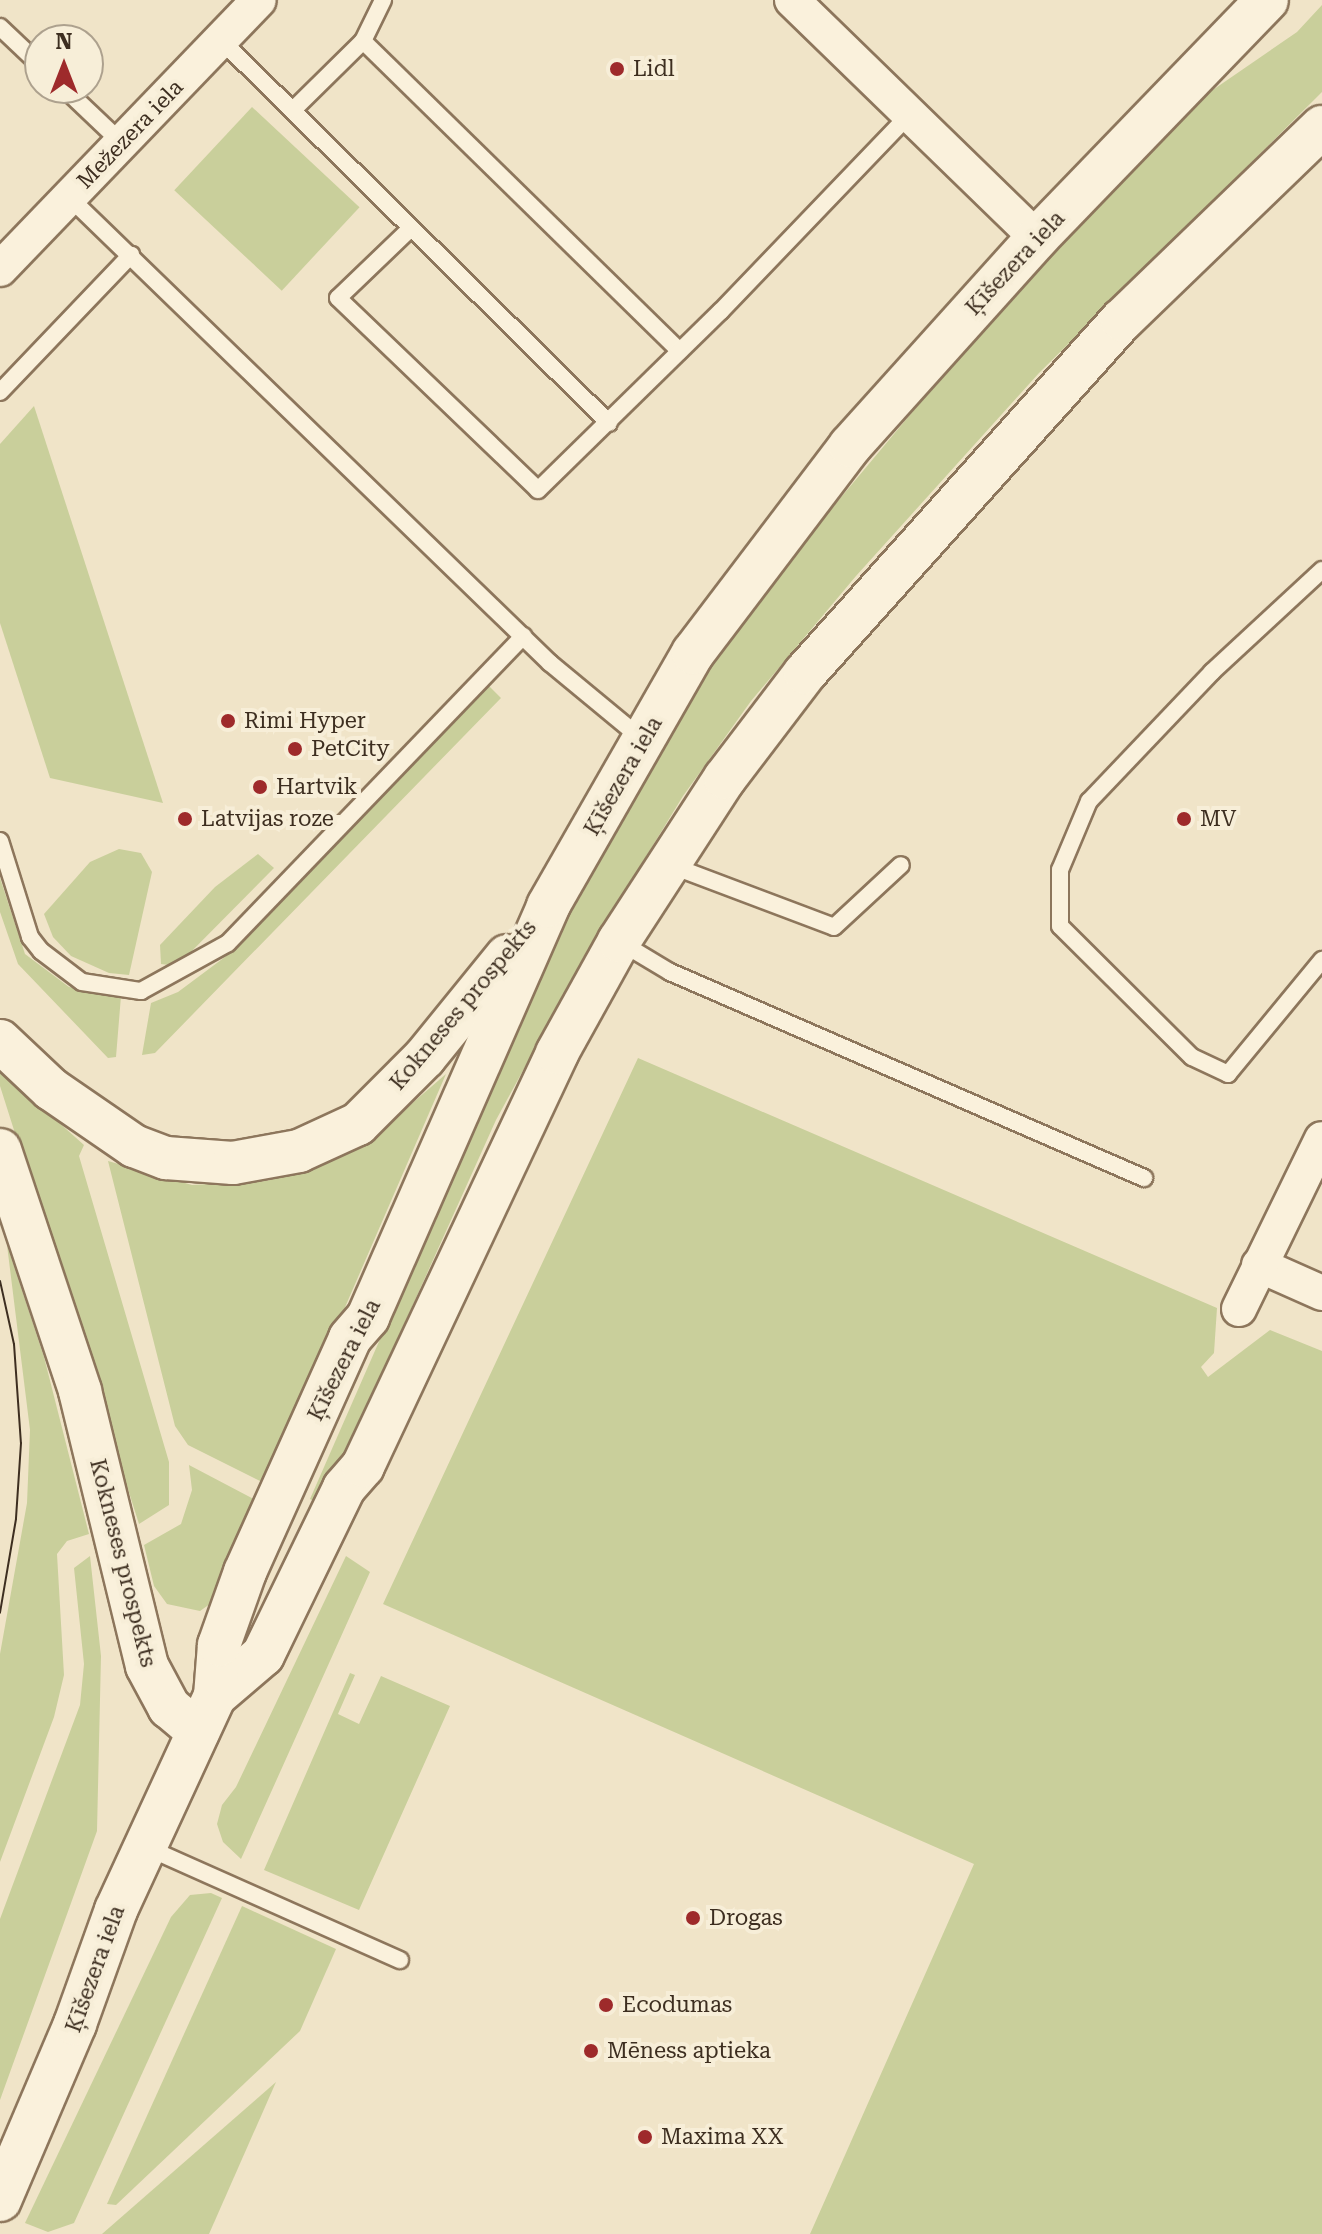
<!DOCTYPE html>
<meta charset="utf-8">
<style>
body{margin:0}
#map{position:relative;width:1322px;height:2234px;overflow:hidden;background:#f0e4c8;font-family:"Roboto Serif",serif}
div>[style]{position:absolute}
.green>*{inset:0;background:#c9cf9b;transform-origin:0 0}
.roads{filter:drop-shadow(2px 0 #8d765c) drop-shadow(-2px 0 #8d765c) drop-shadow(0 2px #8d765c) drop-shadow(0 -2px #8d765c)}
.service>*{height:16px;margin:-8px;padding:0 8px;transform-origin:8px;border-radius:8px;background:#faf1dc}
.minor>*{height:34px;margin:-17px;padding:0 17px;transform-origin:17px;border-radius:17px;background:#faf1dc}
.tertiary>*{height:42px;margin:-21px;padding:0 21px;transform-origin:21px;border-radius:21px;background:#faf1dc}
.tram>*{height:2px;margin:-1px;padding:0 1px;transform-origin:1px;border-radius:1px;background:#3d2e20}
.dots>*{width:22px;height:22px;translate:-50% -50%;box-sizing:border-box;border:4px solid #f7eed8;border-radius:50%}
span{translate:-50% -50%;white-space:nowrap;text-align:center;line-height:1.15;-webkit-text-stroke:8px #f7eed8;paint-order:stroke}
.poi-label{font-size:22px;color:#3d2e20}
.left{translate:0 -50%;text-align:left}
.street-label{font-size:22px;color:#3d2e20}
.north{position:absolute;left:24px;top:24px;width:80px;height:80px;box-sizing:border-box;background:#f7eed8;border:2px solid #ada18e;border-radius:50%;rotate:0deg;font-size:22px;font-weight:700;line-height:32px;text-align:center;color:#3d2e20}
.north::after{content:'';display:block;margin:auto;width:28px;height:36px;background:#9e2a2b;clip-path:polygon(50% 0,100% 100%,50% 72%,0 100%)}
</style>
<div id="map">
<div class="green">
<div style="clip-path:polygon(1322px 5px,1322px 92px,1039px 373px,856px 576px,751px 701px,683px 796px,586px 955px,496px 1120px,348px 1449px,321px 1505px,310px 1499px,562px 924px,710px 668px,812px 532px,1001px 306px,1204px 96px,1297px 32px)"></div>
<div style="left:252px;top:107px;width:147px;height:114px;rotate:43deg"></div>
<div style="clip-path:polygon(34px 406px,163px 803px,50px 778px,0 623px,0 444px)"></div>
<div style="clip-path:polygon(488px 685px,501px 698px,155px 1053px,142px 1055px,151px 1003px,178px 992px,237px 948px)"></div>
<div style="clip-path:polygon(119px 849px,141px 853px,152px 872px,129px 975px,109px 973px,71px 956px,53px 937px,44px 914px,90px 862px)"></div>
<div style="clip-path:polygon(258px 854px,274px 868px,177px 966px,161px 964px,160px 945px,215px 887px)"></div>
<div style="clip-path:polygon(0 878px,25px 954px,69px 987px,121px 996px,116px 1057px,108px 1058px,18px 964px,0 912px)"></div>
<div style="clip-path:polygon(638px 1058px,1217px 1308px,1214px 1353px,1201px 1367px,1208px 1377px,1270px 1330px,1322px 1351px,1322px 2234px,810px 2234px,974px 1864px,383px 1604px)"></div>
<div style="clip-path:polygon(0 1070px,84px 1145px,79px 1156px,169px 1462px,169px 1505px,139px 1524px,0 1086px)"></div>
<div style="clip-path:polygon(446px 1074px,268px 1485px,188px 1445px,175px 1426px,108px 1161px,192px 1185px,266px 1181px,306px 1171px,380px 1131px)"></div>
<div style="clip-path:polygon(7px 1245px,44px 1357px,89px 1534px,67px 1541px,57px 1554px,64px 1675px,54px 1717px,0 1862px,0 1654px,27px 1503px,30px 1430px)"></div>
<div style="clip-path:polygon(189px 1465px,261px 1503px,217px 1599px,200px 1611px,167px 1604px,154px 1586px,144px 1545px,181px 1524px,192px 1490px)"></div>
<div style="clip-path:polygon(90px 1556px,101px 1656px,97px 1831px,0 2100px,0 1919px,80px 1705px,84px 1664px,74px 1568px)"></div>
<div style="clip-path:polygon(346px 1556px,370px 1572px,241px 1859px,223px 1842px,217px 1824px,222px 1805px,236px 1787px)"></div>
<div style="clip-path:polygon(350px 1673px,355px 1675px,338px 1714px,359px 1724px,381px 1676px,450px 1706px,359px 1910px,264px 1870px)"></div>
<div style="clip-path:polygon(211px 1893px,222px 1898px,74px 2223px,48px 2232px,25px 2223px,171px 1917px,190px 1895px)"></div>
<div style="clip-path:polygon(242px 1906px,336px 1949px,300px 2031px,116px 2205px,107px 2204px)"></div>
<div style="clip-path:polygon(276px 2082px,209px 2234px,102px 2234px)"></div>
</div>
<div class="roads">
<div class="service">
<div style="left:0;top:27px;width:55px;rotate:43.5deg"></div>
<div style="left:221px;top:40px;width:545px;rotate:44.63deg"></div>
<div style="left:363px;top:41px;width:46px;rotate:-64deg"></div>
<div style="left:64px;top:88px;width:80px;rotate:43.5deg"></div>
<div style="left:293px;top:110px;width:98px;rotate:-44.6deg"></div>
<div style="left:363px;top:41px;width:443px;rotate:44.4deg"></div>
<div style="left:69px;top:197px;width:670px;rotate:44.09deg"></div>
<div style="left:550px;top:663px;width:119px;rotate:39.6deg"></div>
<div style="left:411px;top:228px;width:101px;rotate:136.2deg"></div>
<div style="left:338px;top:298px;width:277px;rotate:43.8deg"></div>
<div style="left:538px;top:490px;width:255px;rotate:-44.4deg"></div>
<div style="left:720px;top:312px;width:274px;rotate:-46.2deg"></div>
<div style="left:0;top:392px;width:190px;rotate:-46.3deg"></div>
<div style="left:1322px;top:570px;width:150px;rotate:137.2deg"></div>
<div style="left:1212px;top:672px;width:178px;rotate:133.6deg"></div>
<div style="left:1089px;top:801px;width:75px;rotate:112.8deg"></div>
<div style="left:1060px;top:870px;width:56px;rotate:90deg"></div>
<div style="left:1060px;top:926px;width:186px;rotate:44.8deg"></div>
<div style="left:1192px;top:1057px;width:40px;rotate:25deg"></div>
<div style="left:1228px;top:1074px;width:148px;rotate:-50.5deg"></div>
<div style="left:0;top:841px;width:101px;rotate:72.6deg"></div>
<div style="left:30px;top:937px;width:18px;rotate:52deg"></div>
<div style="left:41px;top:951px;width:51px;rotate:37.1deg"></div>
<div style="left:82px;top:982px;width:60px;rotate:8.7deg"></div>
<div style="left:141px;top:991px;width:99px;rotate:-28.9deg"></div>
<div style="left:228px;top:943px;width:426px;rotate:-46.1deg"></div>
<div style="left:670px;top:865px;width:175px;rotate:20.7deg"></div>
<div style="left:834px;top:927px;width:91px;rotate:-42.8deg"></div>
<div style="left:620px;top:942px;width:58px;rotate:31deg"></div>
<div style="left:670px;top:972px;width:517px;rotate:23.49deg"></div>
<div style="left:146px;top:1847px;width:278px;rotate:24deg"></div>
</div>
<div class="minor">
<div style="left:792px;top:0;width:342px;rotate:44.2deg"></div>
<div style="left:0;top:269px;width:373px;rotate:-46.1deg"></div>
<div style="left:1259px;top:1265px;width:69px;rotate:24deg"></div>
<div style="left:1239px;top:1309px;width:189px;rotate:-64deg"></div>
</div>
<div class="tertiary">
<div style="left:0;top:1041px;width:70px;rotate:43.3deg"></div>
<div style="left:51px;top:1089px;width:101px;rotate:34.5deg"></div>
<div style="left:134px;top:1146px;width:34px;rotate:21deg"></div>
<div style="left:166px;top:1158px;width:67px;rotate:4.3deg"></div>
<div style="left:233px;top:1163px;width:67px;rotate:-10.3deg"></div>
<div style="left:299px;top:1151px;width:65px;rotate:-24.6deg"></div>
<div style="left:358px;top:1124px;width:95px;rotate:-45deg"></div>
<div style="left:425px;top:1057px;width:130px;rotate:-50.9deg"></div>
<div style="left:0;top:1150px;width:254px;rotate:71.6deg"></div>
<div style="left:80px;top:1391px;width:283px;rotate:76.3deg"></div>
<div style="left:147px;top:1666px;width:47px;rotate:61.8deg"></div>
<div style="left:169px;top:1707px;width:38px;rotate:40deg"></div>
<div style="left:215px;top:1696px;width:63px;rotate:-40.5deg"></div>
<div style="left:263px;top:1655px;width:186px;rotate:-64.1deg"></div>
<div style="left:344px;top:1488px;width:29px;rotate:-49deg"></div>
<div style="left:363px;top:1466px;width:456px;rotate:-64.8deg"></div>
<div style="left:557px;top:1053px;width:128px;rotate:-61deg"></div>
<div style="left:619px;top:941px;width:194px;rotate:-57deg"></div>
<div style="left:725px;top:778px;width:132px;rotate:-52.7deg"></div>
<div style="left:805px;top:673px;width:474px;rotate:-48.1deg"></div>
<div style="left:1122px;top:320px;width:278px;rotate:-44deg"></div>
<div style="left:0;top:2200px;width:191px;rotate:-66.9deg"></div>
<div style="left:75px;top:2024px;width:121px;rotate:-70.2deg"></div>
<div style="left:116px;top:1910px;width:236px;rotate:-65.2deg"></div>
<div style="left:215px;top:1696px;width:51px;rotate:-85.5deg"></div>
<div style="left:219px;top:1645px;width:77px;rotate:-70.4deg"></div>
<div style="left:245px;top:1572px;width:256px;rotate:-65.8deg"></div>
<div style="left:350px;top:1338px;width:28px;rotate:-49deg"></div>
<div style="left:368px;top:1317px;width:449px;rotate:-66.3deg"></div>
<div style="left:548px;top:906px;width:292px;rotate:-60.2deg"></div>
<div style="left:693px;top:653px;width:260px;rotate:-52.8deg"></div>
<div style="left:850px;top:446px;width:280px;rotate:-48deg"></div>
<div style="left:1037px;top:238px;width:331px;rotate:-46deg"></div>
</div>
</div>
<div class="tram">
<div style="left:0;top:1281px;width:65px;rotate:77.5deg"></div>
<div style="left:14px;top:1344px;width:99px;rotate:86deg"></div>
<div style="left:21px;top:1443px;width:76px;rotate:93.8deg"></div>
<div style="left:16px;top:1519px;width:95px;rotate:99.7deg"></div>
</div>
<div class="dots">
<div style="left:617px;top:69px;background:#9e2a2b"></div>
<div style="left:228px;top:721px;background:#9e2a2b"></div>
<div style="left:295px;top:749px;background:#9e2a2b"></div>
<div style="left:260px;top:787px;background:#9e2a2b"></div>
<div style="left:185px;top:819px;background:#9e2a2b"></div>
<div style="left:1184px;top:819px;background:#9e2a2b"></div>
<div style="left:693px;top:1918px;background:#9e2a2b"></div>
<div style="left:606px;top:2005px;background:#9e2a2b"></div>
<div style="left:591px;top:2051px;background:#9e2a2b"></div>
<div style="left:645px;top:2137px;background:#9e2a2b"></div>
</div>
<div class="poi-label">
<span class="left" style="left:633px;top:69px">Lidl</span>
<span class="left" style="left:244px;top:721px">Rimi Hyper</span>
<span class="left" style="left:311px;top:749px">PetCity</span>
<span class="left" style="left:276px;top:787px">Hartvik</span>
<span class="left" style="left:201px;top:819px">Latvijas roze</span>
<span class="left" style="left:1200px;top:819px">MV</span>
<span class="left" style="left:709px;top:1918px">Drogas</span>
<span class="left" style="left:622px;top:2005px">Ecodumas</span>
<span class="left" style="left:607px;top:2051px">Mēness aptieka</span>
<span class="left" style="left:661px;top:2137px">Maxima XX</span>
</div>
<div class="street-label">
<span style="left:130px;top:134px;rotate:-46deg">Mežezera iela</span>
<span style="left:1015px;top:263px;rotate:-47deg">Ķīšezera iela</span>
<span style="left:623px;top:776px;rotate:-60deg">Ķīšezera iela</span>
<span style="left:463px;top:1005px;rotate:-50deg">Kokneses prospekts</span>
<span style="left:344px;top:1360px;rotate:-63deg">Ķīšezera iela</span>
<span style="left:123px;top:1563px;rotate:76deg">Kokneses prospekts</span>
<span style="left:95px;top:1969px;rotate:-70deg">Ķīšezera iela</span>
</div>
<div class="north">N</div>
</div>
